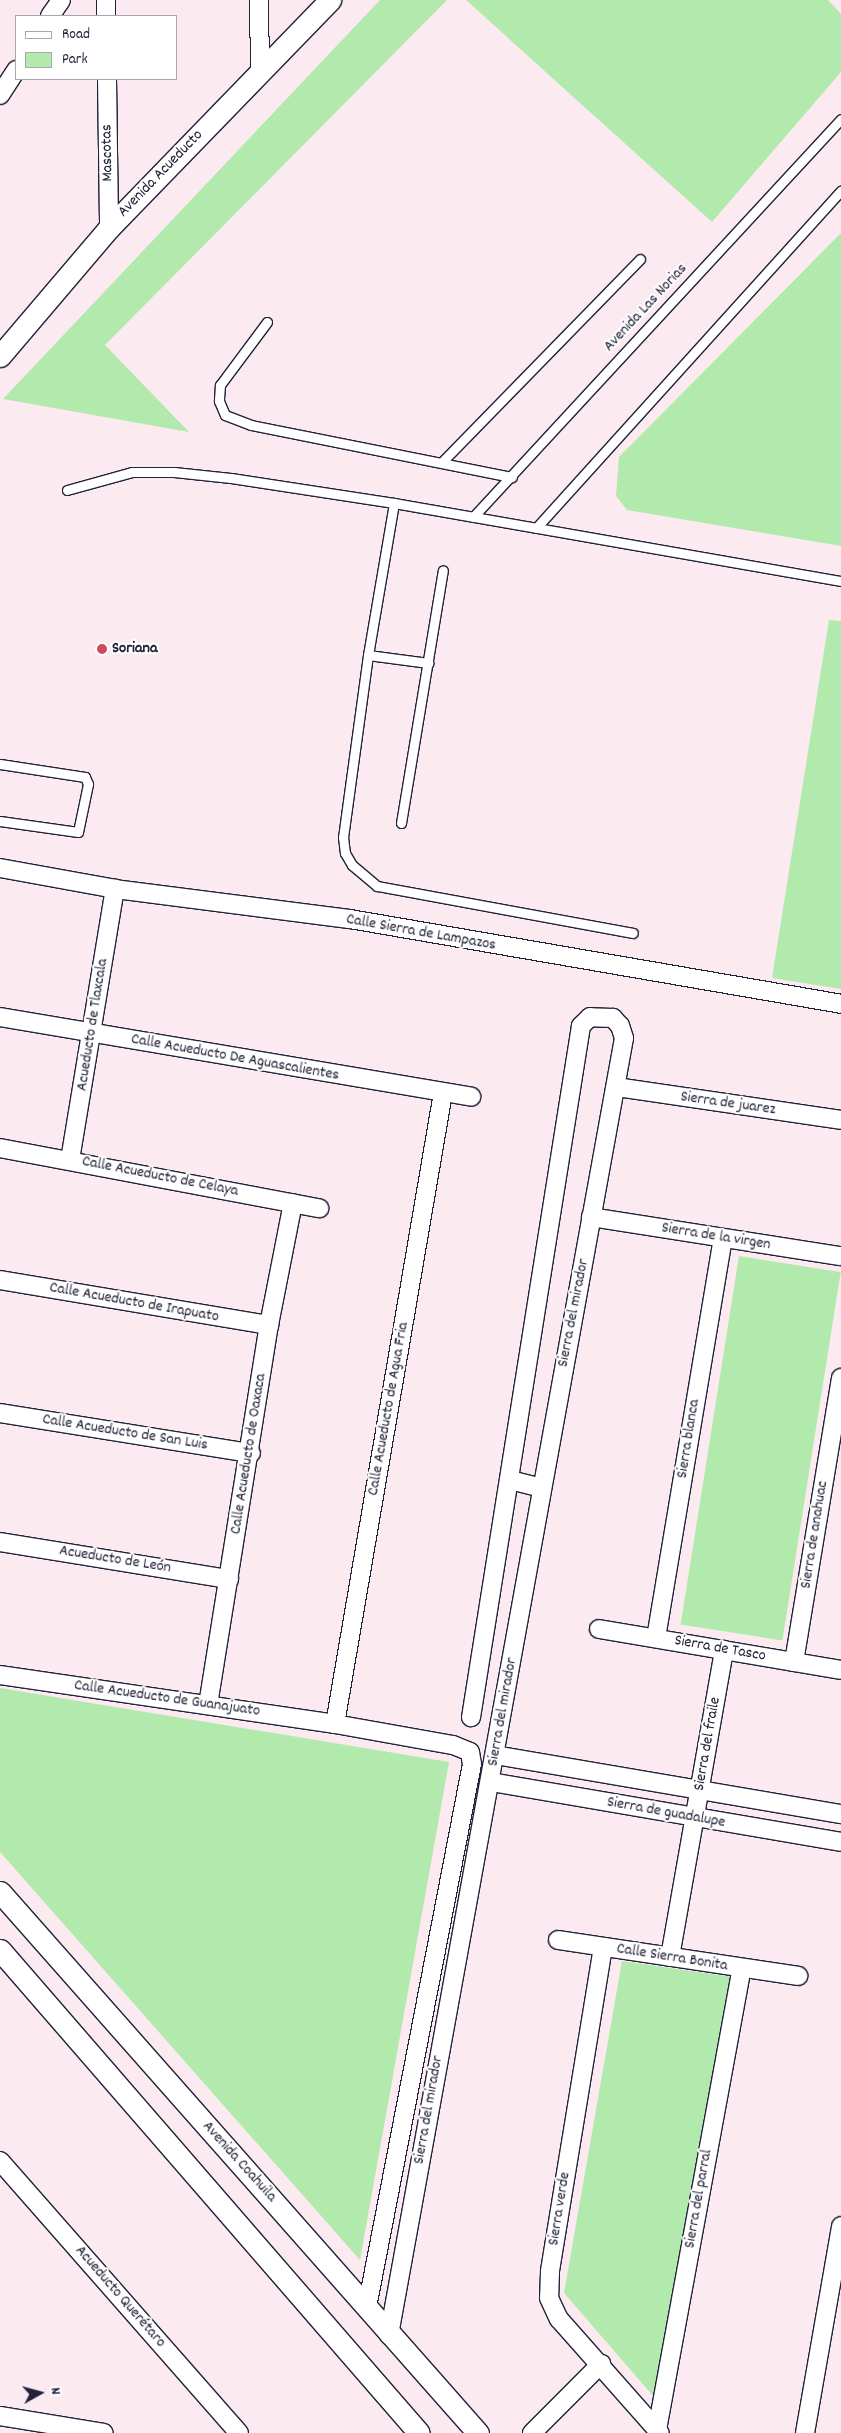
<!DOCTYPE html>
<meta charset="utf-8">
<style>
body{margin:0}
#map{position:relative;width:841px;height:2433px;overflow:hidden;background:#fbeaef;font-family:Dekko,sans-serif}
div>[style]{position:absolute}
.green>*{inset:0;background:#b2eaad;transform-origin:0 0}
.roads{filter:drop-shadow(1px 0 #22223b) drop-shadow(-1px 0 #22223b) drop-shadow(0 1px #22223b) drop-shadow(0 -1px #22223b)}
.service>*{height:9px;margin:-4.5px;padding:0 4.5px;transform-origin:4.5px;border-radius:4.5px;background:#fff}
.minor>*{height:18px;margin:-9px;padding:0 9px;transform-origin:9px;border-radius:9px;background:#fff}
.tertiary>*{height:21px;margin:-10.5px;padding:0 10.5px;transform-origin:10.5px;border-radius:10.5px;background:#fff}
.dots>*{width:14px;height:14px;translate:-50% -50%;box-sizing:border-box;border:2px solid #fff;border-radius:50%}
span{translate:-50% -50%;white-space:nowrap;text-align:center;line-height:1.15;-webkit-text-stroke:4px #fff;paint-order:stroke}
.street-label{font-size:16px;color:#22223b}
.poi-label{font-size:16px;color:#22223b;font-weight:700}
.left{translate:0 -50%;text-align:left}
.legend{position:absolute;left:15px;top:15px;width:162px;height:65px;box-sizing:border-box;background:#fff;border:1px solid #a7a7b1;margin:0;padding:6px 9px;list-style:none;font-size:15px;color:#22223b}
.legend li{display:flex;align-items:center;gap:10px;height:25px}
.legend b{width:25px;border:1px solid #a7a7b1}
.north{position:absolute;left:15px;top:2368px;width:50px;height:50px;-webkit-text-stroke:4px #fff;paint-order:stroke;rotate:83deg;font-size:14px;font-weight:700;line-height:20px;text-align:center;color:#22223b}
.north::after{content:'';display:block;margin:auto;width:18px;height:22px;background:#22223b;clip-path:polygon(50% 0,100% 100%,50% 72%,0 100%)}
</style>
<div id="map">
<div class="green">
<div style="clip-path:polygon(380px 0,447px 0,105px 345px,189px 432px,3px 399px)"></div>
<div style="clip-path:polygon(466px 0,828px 0,841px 14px,841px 72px,712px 222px)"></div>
<div style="clip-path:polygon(841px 233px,841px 546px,627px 510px,616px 496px,619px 457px)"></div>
<div style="clip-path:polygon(829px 620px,841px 621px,841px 989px,772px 978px)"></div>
<div style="left:739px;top:1256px;width:103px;height:373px;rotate:9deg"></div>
<div style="clip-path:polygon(0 1688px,449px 1762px,360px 2260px,0 1852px)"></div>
<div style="clip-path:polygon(622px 1961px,732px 1977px,654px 2397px,564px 2293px)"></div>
</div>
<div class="roads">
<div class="service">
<div style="left:267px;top:322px;width:79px;rotate:126.7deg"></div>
<div style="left:220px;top:385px;width:16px;rotate:94deg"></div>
<div style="left:219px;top:401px;width:15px;rotate:67deg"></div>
<div style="left:225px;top:415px;width:28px;rotate:21deg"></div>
<div style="left:251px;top:425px;width:266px;rotate:11.3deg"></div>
<div style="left:443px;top:461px;width:282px;rotate:-45.7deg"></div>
<div style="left:67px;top:490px;width:67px;rotate:-15.5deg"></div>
<div style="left:132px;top:472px;width:42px"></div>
<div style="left:174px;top:472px;width:57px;rotate:6deg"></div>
<div style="left:231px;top:478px;width:165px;rotate:8.7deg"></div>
<div style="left:394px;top:503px;width:454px;rotate:9.9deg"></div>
<div style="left:394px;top:503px;width:154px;rotate:99.7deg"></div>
<div style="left:368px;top:655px;width:184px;rotate:97.8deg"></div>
<div style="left:343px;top:837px;width:16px;rotate:83deg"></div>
<div style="left:345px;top:853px;width:14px;rotate:60deg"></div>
<div style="left:352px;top:865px;width:33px;rotate:40deg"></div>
<div style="left:377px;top:886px;width:260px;rotate:10.4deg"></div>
<div style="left:473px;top:517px;width:542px;rotate:-47.24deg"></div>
<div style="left:536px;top:528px;width:455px;rotate:-47.9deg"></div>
<div style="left:368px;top:655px;width:61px;rotate:7.6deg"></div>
<div style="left:0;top:764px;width:86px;rotate:8.7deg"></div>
<div style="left:85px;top:777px;width:8px;rotate:67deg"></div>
<div style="left:88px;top:784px;width:49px;rotate:101.8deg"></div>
<div style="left:78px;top:832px;width:79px;rotate:-172deg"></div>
<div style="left:401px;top:823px;width:256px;rotate:-80.6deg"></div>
</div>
<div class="minor">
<div style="left:106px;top:0;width:16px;rotate:90deg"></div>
<div style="left:259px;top:0;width:70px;rotate:89.2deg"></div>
<div style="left:50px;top:16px;width:19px;rotate:-55deg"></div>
<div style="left:107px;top:79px;width:149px;rotate:89.2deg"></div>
<div style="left:0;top:95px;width:30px;rotate:-57deg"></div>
<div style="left:0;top:868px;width:117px;rotate:10.3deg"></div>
<div style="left:115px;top:889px;width:237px;rotate:7.3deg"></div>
<div style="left:350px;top:919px;width:498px;rotate:9.8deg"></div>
<div style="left:0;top:1017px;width:478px;rotate:9.6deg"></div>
<div style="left:616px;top:1087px;width:227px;rotate:8.3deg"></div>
<div style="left:0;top:1148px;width:325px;rotate:10.7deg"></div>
<div style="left:70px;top:1160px;width:275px;rotate:-80.6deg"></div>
<div style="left:591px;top:1217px;width:253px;rotate:8.9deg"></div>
<div style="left:0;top:1280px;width:273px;rotate:9.5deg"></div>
<div style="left:0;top:1413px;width:254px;rotate:9.1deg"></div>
<div style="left:510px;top:1480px;width:32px;rotate:14deg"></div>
<div style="left:0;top:1542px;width:232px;rotate:9.2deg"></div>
<div style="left:599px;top:1629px;width:245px;rotate:9.6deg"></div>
<div style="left:656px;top:1638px;width:405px;rotate:-80.5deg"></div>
<div style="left:794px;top:1662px;width:288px;rotate:-80.6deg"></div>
<div style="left:0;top:1675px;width:339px;rotate:8.3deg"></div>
<div style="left:335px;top:1724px;width:120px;rotate:10.1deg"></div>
<div style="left:453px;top:1745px;width:18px;rotate:22deg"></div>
<div style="left:470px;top:1752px;width:12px;rotate:81deg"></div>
<div style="left:472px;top:1764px;width:553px;rotate:100.94deg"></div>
<div style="left:208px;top:1705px;width:385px;rotate:-80.9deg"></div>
<div style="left:269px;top:1325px;width:124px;rotate:-78.9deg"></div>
<div style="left:335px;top:1724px;width:640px;rotate:-80.29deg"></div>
<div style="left:495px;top:1755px;width:351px;rotate:9.7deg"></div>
<div style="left:491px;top:1782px;width:355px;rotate:9.7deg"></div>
<div style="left:558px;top:1940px;width:243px;rotate:8.5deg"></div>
<div style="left:603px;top:1947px;width:329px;rotate:99.3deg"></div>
<div style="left:550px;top:2272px;width:26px;rotate:92deg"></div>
<div style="left:549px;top:2298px;width:23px;rotate:65deg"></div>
<div style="left:559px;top:2319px;width:152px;rotate:48.5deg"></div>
<div style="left:670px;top:1957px;width:312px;rotate:-80deg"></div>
<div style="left:0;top:2161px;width:362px;rotate:48.7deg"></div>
<div style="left:389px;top:2335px;width:1318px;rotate:-79.73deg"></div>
<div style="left:624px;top:1038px;width:13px;rotate:-108deg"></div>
<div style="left:620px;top:1026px;width:11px;rotate:-131deg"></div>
<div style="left:613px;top:1018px;width:23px;rotate:-178deg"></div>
<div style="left:590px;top:1017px;width:13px;rotate:135deg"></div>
<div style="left:581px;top:1026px;width:700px;rotate:99.04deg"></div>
<div style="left:0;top:2416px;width:105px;rotate:9.3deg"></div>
<div style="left:657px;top:2430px;width:469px;rotate:-79.6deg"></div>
<div style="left:532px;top:2433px;width:98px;rotate:-45deg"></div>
<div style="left:805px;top:2433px;width:210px;rotate:-80.1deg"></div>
</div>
<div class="tertiary">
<div style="left:0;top:356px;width:168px;rotate:-49.6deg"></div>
<div style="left:109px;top:228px;width:318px;rotate:-45.9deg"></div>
<div style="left:0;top:1892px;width:722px;rotate:48.54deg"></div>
<div style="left:0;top:1950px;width:639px;rotate:49.06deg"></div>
</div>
</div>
<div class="dots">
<div style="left:102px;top:649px;background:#d1495b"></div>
</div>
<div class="street-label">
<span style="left:108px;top:153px;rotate:-91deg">Mascotas</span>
<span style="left:161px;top:174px;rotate:-46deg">Avenida Acueducto</span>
<span style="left:646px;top:308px;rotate:-47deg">Avenida Las Norias</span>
<span style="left:421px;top:933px;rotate:10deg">Calle Sierra de Lampazos</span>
<span style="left:93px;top:1025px;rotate:-81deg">Acueducto de Tlaxcala</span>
<span style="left:235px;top:1058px;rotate:10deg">Calle Acueducto De Aguascalientes</span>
<span style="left:728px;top:1104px;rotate:8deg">Sierra de juarez</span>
<span style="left:160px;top:1177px;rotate:11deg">Calle Acueducto de Celaya</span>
<span style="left:716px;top:1237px;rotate:9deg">Sierra de la virgen</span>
<span style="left:134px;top:1303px;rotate:10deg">Calle Acueducto de Irapuato</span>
<span style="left:574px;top:1313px;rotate:-79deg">Sierra del mirador</span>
<span style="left:389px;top:1409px;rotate:-80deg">Calle Acueducto de Agua Fria</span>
<span style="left:125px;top:1433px;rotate:9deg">Calle Acueducto de San Luis</span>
<span style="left:689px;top:1439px;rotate:-81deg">Sierra blanca</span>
<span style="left:249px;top:1454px;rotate:-81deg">Calle Acueducto de Oaxaca</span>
<span style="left:815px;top:1535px;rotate:-81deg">Sierra de anahuac</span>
<span style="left:115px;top:1560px;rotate:9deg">Acueducto de León</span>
<span style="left:720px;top:1649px;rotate:10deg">Sierra de Tasco</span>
<span style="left:167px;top:1699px;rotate:8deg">Calle Acueducto de Guanajuato</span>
<span style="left:503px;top:1712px;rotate:-80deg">Sierra del mirador</span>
<span style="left:708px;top:1744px;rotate:-80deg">Sierra del fraile</span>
<span style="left:666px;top:1813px;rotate:10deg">Sierra de guadalupe</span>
<span style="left:672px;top:1958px;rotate:9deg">Calle Sierra Bonita</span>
<span style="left:429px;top:2110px;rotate:-80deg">Sierra del mirador</span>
<span style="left:239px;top:2162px;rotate:48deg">Avenida Coahuila</span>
<span style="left:699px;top:2199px;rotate:-80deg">Sierra del parral</span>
<span style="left:560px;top:2209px;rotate:-81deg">Sierra verde</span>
<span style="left:120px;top:2297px;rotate:49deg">Acueducto Querétaro</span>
</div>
<div class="poi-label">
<span class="left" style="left:112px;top:649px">Soriana</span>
</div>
<ul class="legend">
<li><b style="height:6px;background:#fff"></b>Road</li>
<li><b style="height:14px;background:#b2eaad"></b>Park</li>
</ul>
<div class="north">N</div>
</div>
